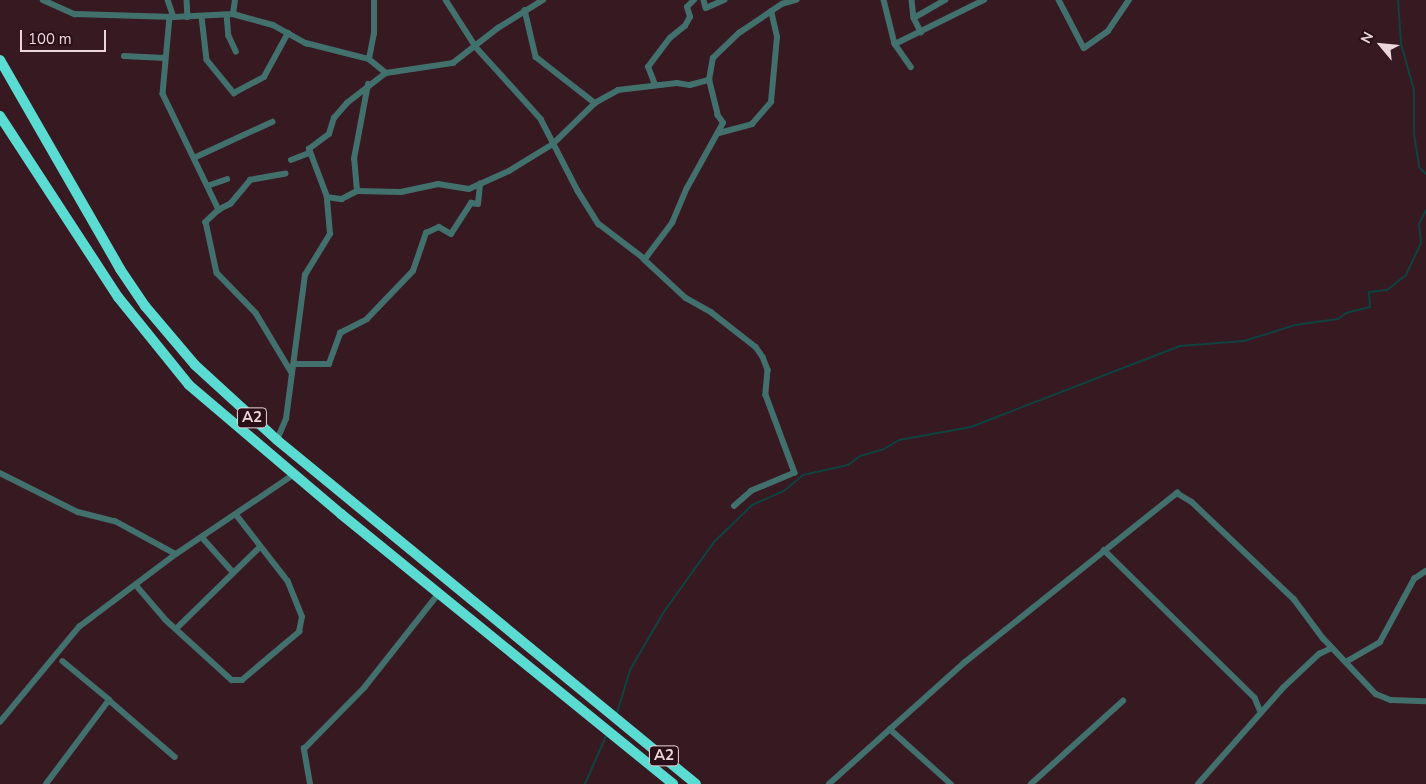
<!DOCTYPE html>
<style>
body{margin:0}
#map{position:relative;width:1426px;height:784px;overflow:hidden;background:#361921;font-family:"Nunito Sans",sans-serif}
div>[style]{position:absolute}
.stream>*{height:2px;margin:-1px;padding:0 1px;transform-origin:1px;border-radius:1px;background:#0e4340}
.street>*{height:5.5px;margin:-2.75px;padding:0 2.75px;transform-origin:2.75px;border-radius:2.75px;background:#42706c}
.highway>*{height:10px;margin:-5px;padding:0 5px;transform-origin:5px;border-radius:5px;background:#5bdcd3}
span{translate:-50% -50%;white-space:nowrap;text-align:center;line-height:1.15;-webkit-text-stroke:4px #2b0f18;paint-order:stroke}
.shield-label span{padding:1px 4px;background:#2b0f18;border:1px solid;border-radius:4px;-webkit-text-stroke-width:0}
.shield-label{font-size:15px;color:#ebd7db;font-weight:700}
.north{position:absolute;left:1356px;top:20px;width:50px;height:50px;-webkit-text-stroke:4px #2b0f18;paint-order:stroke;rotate:298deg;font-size:14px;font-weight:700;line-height:20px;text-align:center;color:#ebd7db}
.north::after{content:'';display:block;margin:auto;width:18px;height:22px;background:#ebd7db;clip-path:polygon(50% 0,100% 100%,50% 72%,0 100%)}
.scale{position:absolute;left:20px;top:30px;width:86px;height:22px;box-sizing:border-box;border:2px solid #ebd7db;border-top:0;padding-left:6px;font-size:15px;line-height:18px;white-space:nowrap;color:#ebd7db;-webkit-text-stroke:4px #2b0f18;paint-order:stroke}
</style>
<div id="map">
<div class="stream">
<div style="left:1398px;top:0;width:44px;rotate:86.1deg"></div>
<div style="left:1401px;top:44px;width:48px;rotate:74.2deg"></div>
<div style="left:1414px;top:90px;width:44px;rotate:90deg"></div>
<div style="left:1414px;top:134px;width:33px;rotate:81deg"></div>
<div style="left:1419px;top:167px;width:10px;rotate:45deg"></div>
<div style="left:617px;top:713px;width:45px;rotate:-73.2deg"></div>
<div style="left:630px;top:670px;width:66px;rotate:-59.9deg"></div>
<div style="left:663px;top:613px;width:87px;rotate:-54.3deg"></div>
<div style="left:714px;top:542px;width:53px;rotate:-44.2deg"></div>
<div style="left:752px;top:505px;width:36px;rotate:-24deg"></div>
<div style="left:785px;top:490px;width:23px;rotate:-40deg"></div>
<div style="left:803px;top:475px;width:46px;rotate:-12.5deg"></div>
<div style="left:848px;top:465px;width:15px;rotate:-37deg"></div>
<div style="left:860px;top:456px;width:25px;rotate:-16deg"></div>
<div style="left:884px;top:449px;width:17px;rotate:-31deg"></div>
<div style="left:899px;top:440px;width:73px;rotate:-10.2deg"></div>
<div style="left:971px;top:427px;width:224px;rotate:-21.2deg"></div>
<div style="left:1180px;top:346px;width:64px;rotate:-4.5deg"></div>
<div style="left:1244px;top:341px;width:53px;rotate:-17.4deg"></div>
<div style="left:1295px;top:325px;width:43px;rotate:-7.9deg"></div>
<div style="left:1338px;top:319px;width:10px;rotate:-37deg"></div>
<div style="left:1346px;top:313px;width:25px;rotate:-14deg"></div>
<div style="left:1370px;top:307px;width:15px;rotate:-94deg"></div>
<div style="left:1369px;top:292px;width:18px;rotate:-6deg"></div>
<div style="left:1387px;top:290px;width:24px;rotate:-38deg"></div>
<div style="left:1406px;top:275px;width:35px;rotate:-65deg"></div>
<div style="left:1421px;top:243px;width:19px;rotate:-96deg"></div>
<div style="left:1419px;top:224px;width:16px;rotate:-63deg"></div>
<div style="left:585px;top:784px;width:52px;rotate:-66.4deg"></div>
</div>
<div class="street">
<div style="left:43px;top:0;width:35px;rotate:24deg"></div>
<div style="left:75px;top:14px;width:99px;rotate:1.7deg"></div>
<div style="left:174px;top:17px;width:59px;rotate:-2.9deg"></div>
<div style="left:233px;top:14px;width:41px;rotate:15.4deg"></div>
<div style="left:273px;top:25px;width:38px;rotate:29deg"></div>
<div style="left:306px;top:43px;width:65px;rotate:14.3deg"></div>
<div style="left:369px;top:59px;width:22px;rotate:39deg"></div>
<div style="left:168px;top:0;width:18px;rotate:71deg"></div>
<div style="left:187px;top:0;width:17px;rotate:87deg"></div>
<div style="left:446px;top:0;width:56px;rotate:57.4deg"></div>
<div style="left:476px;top:47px;width:97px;rotate:47.9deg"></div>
<div style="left:541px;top:119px;width:81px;rotate:62.8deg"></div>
<div style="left:578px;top:191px;width:39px;rotate:58deg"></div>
<div style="left:599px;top:224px;width:58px;rotate:37.3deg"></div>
<div style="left:645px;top:259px;width:45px;rotate:-53.1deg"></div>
<div style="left:672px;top:223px;width:38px;rotate:-67deg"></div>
<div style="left:687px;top:188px;width:74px;rotate:-61deg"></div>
<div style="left:723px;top:123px;width:9px;rotate:-126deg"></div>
<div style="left:718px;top:116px;width:37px;rotate:-104deg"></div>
<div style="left:709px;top:80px;width:22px;rotate:-80deg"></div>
<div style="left:713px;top:58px;width:36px;rotate:-44deg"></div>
<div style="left:739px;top:33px;width:52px;rotate:-34deg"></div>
<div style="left:782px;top:4px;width:15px;rotate:-16deg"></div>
<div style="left:704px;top:0;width:8px;rotate:76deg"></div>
<div style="left:706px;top:8px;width:20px;rotate:-24deg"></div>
<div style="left:884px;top:0;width:45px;rotate:76deg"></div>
<div style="left:895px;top:44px;width:28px;rotate:55deg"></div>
<div style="left:912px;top:0;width:18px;rotate:84deg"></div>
<div style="left:914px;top:18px;width:16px;rotate:63deg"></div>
<div style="left:1059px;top:0;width:54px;rotate:62.5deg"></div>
<div style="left:1084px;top:48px;width:29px;rotate:-35deg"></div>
<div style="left:1108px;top:31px;width:37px;rotate:-56deg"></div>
<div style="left:525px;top:10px;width:48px;rotate:76.8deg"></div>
<div style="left:536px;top:57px;width:75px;rotate:37.9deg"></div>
<div style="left:233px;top:14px;width:14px;rotate:-82deg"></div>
<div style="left:227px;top:15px;width:21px;rotate:85deg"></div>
<div style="left:229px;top:36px;width:17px;rotate:65deg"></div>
<div style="left:170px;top:17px;width:77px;rotate:95.2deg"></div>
<div style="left:163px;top:94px;width:129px;rotate:64.2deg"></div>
<div style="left:202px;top:17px;width:43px;rotate:83.4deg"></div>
<div style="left:207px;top:60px;width:43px;rotate:50.7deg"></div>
<div style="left:234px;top:93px;width:34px;rotate:-28deg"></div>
<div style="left:264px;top:77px;width:50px;rotate:-61.4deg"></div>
<div style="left:914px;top:18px;width:36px;rotate:-30deg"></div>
<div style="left:895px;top:44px;width:99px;rotate:-26.3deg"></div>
<div style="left:124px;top:56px;width:41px;rotate:2.8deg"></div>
<div style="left:369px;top:59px;width:25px;rotate:-79deg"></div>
<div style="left:374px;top:34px;width:34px;rotate:-90deg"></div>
<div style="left:655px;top:85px;width:19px;rotate:-111deg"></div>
<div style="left:648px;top:67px;width:36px;rotate:-53deg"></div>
<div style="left:670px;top:38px;width:19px;rotate:-39deg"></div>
<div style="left:685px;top:26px;width:10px;rotate:-61deg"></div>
<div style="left:690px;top:17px;width:10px;rotate:-107deg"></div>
<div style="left:687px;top:7px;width:10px;rotate:-45deg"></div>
<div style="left:719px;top:133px;width:34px;rotate:-15deg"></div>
<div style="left:752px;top:124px;width:29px;rotate:-49deg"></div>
<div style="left:771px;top:102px;width:65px;rotate:-84.7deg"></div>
<div style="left:777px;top:37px;width:26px;rotate:-103deg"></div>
<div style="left:196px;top:157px;width:84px;rotate:-24.7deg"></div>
<div style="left:291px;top:160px;width:19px;rotate:-21deg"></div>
<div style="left:286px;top:174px;width:36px;rotate:170deg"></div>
<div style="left:251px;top:180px;width:31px;rotate:130deg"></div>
<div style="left:231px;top:204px;width:13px;rotate:153deg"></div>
<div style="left:219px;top:210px;width:18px;rotate:137deg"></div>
<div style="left:206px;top:222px;width:52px;rotate:77.8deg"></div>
<div style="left:217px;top:273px;width:56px;rotate:45.7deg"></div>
<div style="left:256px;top:313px;width:70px;rotate:59deg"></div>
<div style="left:210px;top:185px;width:18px;rotate:-19deg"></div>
<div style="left:357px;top:191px;width:32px;rotate:-95deg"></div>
<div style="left:354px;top:159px;width:76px;rotate:-79.4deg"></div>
<div style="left:327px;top:197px;width:15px;rotate:8deg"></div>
<div style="left:342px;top:199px;width:17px;rotate:-28deg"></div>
<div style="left:357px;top:191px;width:44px;rotate:1.3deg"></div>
<div style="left:401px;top:192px;width:38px;rotate:-12deg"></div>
<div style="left:438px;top:184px;width:31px;rotate:9deg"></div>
<div style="left:469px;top:189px;width:44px;rotate:-24.2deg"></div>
<div style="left:509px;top:171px;width:52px;rotate:-31.5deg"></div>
<div style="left:553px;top:144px;width:59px;rotate:-44.3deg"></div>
<div style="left:595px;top:103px;width:26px;rotate:-29deg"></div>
<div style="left:618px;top:90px;width:59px;rotate:-6.8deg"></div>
<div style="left:677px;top:83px;width:13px;rotate:9deg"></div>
<div style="left:690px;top:85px;width:20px;rotate:-15deg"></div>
<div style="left:644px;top:259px;width:57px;rotate:42.9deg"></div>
<div style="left:686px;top:298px;width:29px;rotate:29deg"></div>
<div style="left:711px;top:312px;width:57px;rotate:37.9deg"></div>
<div style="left:756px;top:347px;width:12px;rotate:55deg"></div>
<div style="left:763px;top:357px;width:14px;rotate:69deg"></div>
<div style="left:768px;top:370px;width:25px;rotate:95deg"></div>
<div style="left:766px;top:395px;width:83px;rotate:69.6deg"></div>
<div style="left:795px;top:473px;width:47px;rotate:157.3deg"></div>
<div style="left:752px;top:491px;width:23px;rotate:139deg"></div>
<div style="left:295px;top:364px;width:34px"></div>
<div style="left:329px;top:364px;width:33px;rotate:-70deg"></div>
<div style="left:340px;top:333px;width:30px;rotate:-27deg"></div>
<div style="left:367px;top:319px;width:66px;rotate:-46.2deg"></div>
<div style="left:413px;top:271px;width:40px;rotate:-71.1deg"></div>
<div style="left:426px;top:233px;width:14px;rotate:-25deg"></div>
<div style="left:439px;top:227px;width:14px;rotate:30deg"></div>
<div style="left:451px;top:234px;width:37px;rotate:-57deg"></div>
<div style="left:471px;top:203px;width:7px;rotate:8deg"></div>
<div style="left:478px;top:204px;width:20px;rotate:-84deg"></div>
<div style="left:277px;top:440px;width:23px;rotate:-67deg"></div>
<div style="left:286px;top:419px;width:145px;rotate:-82.5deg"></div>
<div style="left:305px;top:275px;width:48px;rotate:-58.6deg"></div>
<div style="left:330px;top:234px;width:37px;rotate:-95deg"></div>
<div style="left:327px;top:197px;width:51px;rotate:-110.6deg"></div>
<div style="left:309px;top:149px;width:25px;rotate:-37deg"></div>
<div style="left:329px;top:134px;width:17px;rotate:-73deg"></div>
<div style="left:334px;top:118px;width:20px;rotate:-49deg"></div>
<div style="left:347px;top:103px;width:49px;rotate:-37.6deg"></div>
<div style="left:386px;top:73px;width:68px;rotate:-8.5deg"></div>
<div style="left:453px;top:63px;width:57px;rotate:-37.9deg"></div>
<div style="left:498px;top:28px;width:53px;rotate:-31.9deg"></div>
<div style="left:0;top:473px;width:87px;rotate:26.6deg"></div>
<div style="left:78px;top:512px;width:38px;rotate:14deg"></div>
<div style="left:115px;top:521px;width:69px;rotate:28.4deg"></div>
<div style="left:202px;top:537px;width:47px;rotate:48.5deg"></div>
<div style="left:1104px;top:550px;width:211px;rotate:44.4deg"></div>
<div style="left:1255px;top:698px;width:15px;rotate:67deg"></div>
<div style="left:136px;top:585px;width:46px;rotate:49.4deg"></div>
<div style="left:166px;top:620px;width:89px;rotate:42.3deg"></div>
<div style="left:232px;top:680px;width:10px"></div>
<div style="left:242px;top:680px;width:75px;rotate:-40.1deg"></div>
<div style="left:299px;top:632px;width:15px;rotate:-79deg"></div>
<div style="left:302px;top:617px;width:38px;rotate:-112deg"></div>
<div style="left:288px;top:582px;width:85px;rotate:-127.8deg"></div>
<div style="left:176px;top:629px;width:117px;rotate:-44.3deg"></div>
<div style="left:1346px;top:662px;width:39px;rotate:-30deg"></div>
<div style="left:1380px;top:642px;width:72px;rotate:-61.6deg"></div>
<div style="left:1414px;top:579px;width:14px;rotate:-34deg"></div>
<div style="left:109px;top:700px;width:87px;rotate:40.8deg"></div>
<div style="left:0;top:722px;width:124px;rotate:-50.3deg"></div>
<div style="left:79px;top:627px;width:121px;rotate:-37deg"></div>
<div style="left:176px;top:554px;width:141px;rotate:-34deg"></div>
<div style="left:890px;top:729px;width:82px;rotate:42deg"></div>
<div style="left:46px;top:784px;width:105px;rotate:-53.1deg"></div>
<div style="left:109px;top:700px;width:60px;rotate:-140.4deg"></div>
<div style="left:310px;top:784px;width:36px;rotate:-100deg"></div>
<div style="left:304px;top:749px;width:86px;rotate:-45.5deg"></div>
<div style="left:364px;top:688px;width:121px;rotate:-51.7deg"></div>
<div style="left:829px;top:784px;width:181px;rotate:-41.9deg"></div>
<div style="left:964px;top:663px;width:273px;rotate:-38.6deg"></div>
<div style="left:1177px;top:493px;width:17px;rotate:31deg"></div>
<div style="left:1192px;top:502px;width:141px;rotate:43.6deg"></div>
<div style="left:1294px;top:599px;width:49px;rotate:53.4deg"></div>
<div style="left:1323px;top:638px;width:77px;rotate:46.6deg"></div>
<div style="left:1376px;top:694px;width:16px;rotate:22deg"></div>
<div style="left:1391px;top:700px;width:35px;rotate:2deg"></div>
<div style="left:1031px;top:784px;width:124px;rotate:-42.1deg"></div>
<div style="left:1198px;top:784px;width:128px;rotate:-48.5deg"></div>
<div style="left:1283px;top:688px;width:50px;rotate:-43.4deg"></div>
<div style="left:1319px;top:654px;width:14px;rotate:-25deg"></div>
</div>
<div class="highway">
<div style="left:0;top:60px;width:241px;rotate:60.1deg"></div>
<div style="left:120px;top:269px;width:45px;rotate:56deg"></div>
<div style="left:145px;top:306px;width:77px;rotate:49.7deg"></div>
<div style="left:195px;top:365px;width:111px;rotate:42.4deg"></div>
<div style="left:277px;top:440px;width:542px;rotate:39.39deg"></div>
<div style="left:0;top:116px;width:216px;rotate:56.9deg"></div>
<div style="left:118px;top:297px;width:113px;rotate:51.1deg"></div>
<div style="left:189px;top:385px;width:199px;rotate:40.3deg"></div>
<div style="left:341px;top:514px;width:428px;rotate:39.1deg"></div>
</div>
<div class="shield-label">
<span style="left:252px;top:418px">A2</span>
<span style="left:664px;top:756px">A2</span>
</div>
<div class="north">N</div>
<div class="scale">100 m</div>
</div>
